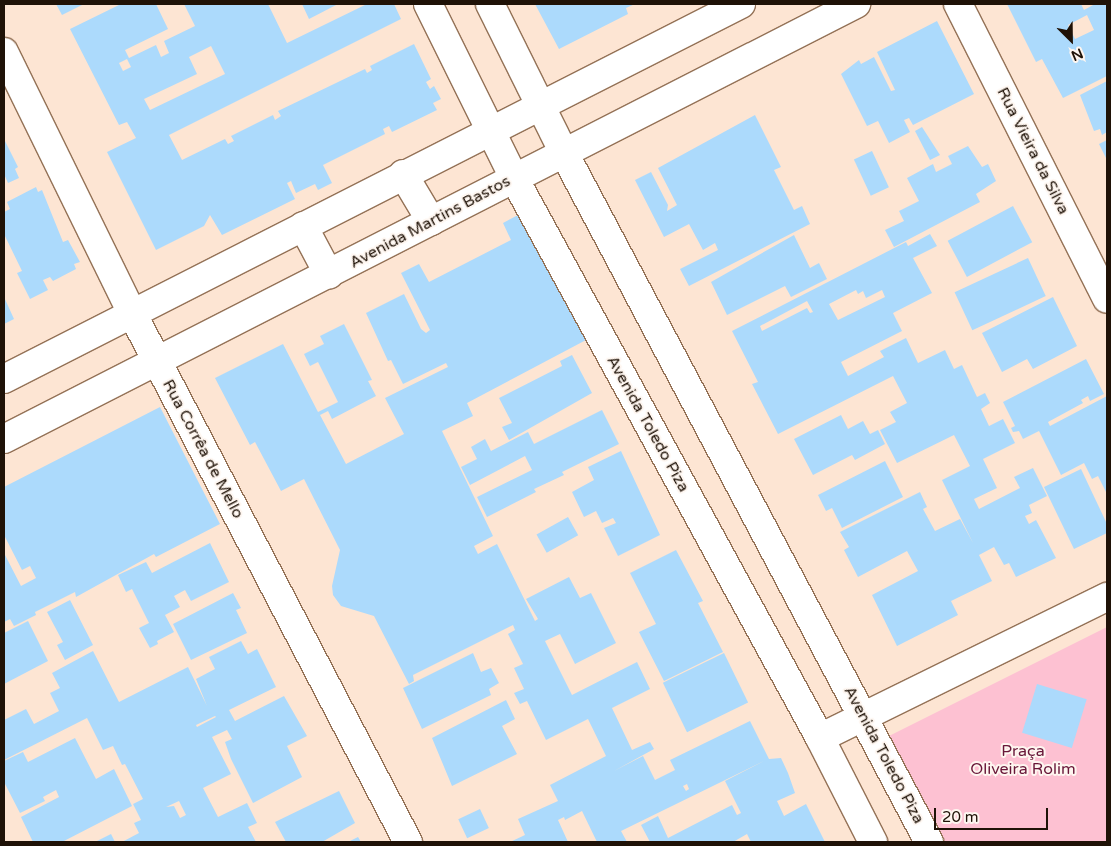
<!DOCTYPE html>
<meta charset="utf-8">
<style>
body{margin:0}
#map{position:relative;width:1111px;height:846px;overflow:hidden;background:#fde5d3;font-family:"Varela Round",sans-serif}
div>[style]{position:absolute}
.green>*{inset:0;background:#fdc1d2}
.building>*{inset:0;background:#acdafc;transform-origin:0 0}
.roads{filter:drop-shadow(1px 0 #947257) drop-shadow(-1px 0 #947257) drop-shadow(0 1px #947257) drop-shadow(0 -1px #947257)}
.minor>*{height:28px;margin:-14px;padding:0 14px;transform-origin:14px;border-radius:14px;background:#fff}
span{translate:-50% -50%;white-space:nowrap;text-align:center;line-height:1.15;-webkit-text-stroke:4px #fef6f0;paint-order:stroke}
.street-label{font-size:16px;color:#1f1207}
.park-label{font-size:16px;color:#681638}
.frame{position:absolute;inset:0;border:5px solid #1f1207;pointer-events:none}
.north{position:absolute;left:1046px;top:15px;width:50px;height:50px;-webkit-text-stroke:4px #fef6f0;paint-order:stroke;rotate:157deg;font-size:14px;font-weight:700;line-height:20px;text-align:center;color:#1f1207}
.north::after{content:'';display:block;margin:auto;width:18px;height:22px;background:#1f1207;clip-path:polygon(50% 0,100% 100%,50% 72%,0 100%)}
.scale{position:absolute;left:934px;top:808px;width:114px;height:22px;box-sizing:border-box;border:2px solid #1f1207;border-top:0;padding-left:6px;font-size:15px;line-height:18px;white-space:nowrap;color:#1f1207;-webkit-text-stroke:4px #fef6f0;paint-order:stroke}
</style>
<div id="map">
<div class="green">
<div style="clip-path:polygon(1107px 627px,1107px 842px,940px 842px,887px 737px)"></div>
</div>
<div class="building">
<div style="clip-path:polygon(56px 4px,84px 4px,62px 15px)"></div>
<div style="clip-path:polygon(evenodd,121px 4px,156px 4px,168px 29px,125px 50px,129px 58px,156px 45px,161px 57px,169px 53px,164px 41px,195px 26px,184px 4px,268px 4px,287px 43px,367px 4px,394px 4px,401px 19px,169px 135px,182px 160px,225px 139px,228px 144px,234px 141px,231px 136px,273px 115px,275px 120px,281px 116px,278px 111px,365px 69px,367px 73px,372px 70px,370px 66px,414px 44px,431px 79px,426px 82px,430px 89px,434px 86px,441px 99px,433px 103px,437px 110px,392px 132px,389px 126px,383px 129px,385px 134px,323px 165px,332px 183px,318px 190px,315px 184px,296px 193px,291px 181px,287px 183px,295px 199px,222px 235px,210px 215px,204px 226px,156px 250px,107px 152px,136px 138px,127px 122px,119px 125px,70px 29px,121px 4px,211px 46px,225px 74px,150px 110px,144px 99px,197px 74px,189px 57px,211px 46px,121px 4px,127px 59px,131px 67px,123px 71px,119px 63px,127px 59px)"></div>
<div style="clip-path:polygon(302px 4px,338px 4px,309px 19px)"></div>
<div style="clip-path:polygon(535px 4px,635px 4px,626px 8px,628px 14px,559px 49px)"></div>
<div style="clip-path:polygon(evenodd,1007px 4px,1081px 4px,1084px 10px,1095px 4px,1107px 4px,1107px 76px,1063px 98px,1042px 59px,1036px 62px,1007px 4px,1087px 15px,1094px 30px,1075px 39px,1068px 25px,1087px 15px)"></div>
<div style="clip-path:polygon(937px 21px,974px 94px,913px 125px,909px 118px,904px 120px,910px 132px,889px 143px,878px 121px,867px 126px,841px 74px,859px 60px,861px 64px,874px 57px,891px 91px,895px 90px,877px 52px)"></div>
<div style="clip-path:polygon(1107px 81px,1107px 132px,1102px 135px,1100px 129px,1094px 131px,1080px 95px)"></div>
<div style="clip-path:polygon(755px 115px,781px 167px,774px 170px,794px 210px,802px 206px,810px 224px,689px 286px,680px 269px,718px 250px,715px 243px,703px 250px,689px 224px,664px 237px,635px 180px,651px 172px,668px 205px,667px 211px,677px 205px,658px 168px)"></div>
<div style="clip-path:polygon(922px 127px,940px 155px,930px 160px,915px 131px)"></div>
<div style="clip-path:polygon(4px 139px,18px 167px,15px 169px,19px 178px,8px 183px,4px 174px)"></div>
<div style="clip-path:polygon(1107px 140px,1107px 160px,1099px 144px)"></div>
<div style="clip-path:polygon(968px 146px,982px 167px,988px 164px,996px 181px,976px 194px,980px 202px,894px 247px,885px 230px,904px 221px,899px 211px,919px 201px,907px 178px,933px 164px,936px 172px,952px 164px,948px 156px)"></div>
<div style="left:872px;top:151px;width:40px;height:20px;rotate:65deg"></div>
<div style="clip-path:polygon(36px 187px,38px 192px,42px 190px,63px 242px,68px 240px,80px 262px,74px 264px,76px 269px,53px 281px,50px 277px,43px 280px,48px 290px,30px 299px,17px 273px,22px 271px,4px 234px,4px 212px,10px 209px,7px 202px)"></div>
<div style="left:1013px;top:206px;width:41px;height:74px;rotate:62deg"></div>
<div style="clip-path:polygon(evenodd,522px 213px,586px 340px,467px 403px,473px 416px,442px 431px,493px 536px,474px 546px,478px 554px,497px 544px,535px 621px,538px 619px,526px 599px,569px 577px,580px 598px,591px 593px,616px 643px,575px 664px,560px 634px,545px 641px,572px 695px,637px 662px,650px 689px,612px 708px,632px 750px,650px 742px,654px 749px,614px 771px,643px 756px,655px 780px,675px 770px,670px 760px,750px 721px,769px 759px,781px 758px,788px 773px,795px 793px,777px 801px,784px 816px,806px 804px,825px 842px,751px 842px,747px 834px,733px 842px,650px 842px,641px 825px,658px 816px,668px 838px,732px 805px,737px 815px,741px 813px,725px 781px,766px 760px,621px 831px,627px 842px,597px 842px,582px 811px,565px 820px,564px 817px,558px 820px,568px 842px,510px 842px,525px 835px,518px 819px,558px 801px,550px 785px,606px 756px,588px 719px,546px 740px,527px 701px,520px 704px,514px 693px,524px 689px,514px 668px,523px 664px,508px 634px,515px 630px,513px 625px,413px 675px,414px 681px,409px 684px,374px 616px,341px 606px,333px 595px,332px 586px,340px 550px,304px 479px,281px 491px,255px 442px,250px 445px,215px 378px,283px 344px,318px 412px,338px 402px,318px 362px,310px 366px,304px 354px,324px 344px,320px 336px,344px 324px,372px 380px,368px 381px,376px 396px,332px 419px,328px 411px,320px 415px,346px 464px,404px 434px,385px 398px,448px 367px,446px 363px,403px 384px,391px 360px,388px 361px,366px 313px,404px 294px,421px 329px,426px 333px,430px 330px,401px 273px,419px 264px,429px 282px,511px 240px,503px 223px,522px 213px,687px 784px,689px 789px,686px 791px,683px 786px,687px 784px)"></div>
<div style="clip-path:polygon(evenodd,930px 234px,937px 246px,913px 258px,932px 293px,893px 313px,902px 331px,841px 362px,848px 376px,884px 357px,880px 351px,906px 338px,918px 363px,945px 350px,954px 369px,962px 365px,977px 397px,985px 393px,990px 403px,981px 409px,989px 426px,1003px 419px,1015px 443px,983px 459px,997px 488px,974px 499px,979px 509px,1020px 488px,1014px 477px,1033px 468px,1047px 496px,1029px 505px,1032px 513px,1025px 516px,1029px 524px,1036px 520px,1056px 558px,1016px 577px,1009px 563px,1004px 565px,994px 547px,979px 555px,992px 581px,951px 601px,958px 615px,897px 646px,872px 595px,918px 571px,907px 551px,858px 577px,844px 550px,849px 547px,840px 532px,920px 492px,927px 507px,923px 509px,935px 531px,960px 519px,973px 543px,942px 480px,970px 466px,954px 435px,897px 463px,880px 430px,896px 422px,890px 412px,907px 403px,893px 376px,778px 434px,752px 384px,758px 382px,732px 331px,906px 242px,908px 246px,930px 234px,856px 290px,858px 294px,863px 291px,866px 298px,882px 290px,885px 297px,838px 320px,829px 304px,856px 290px,930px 234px,807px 301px,813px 312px,810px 313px,807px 308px,762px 331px,760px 326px,807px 301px)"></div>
<div style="clip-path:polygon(794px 235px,810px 268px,819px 263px,827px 279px,791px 297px,785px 286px,727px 315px,711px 282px)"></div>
<div style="left:1028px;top:258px;width:42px;height:81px;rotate:65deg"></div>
<div style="clip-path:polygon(4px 297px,14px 319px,4px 324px)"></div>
<div style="clip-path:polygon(1053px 297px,1077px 346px,1033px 369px,1027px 359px,1002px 372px,982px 333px)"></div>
<div style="clip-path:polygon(572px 355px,592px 393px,509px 440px,502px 427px,512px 423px,499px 398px,562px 366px,560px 361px)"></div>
<div style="clip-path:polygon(1086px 359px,1104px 394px,1090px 401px,1088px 396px,1081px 400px,1083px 403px,1048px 422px,1050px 426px,1107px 396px,1107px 494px,1098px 476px,1092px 479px,1084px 463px,1061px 475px,1039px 431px,1023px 439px,1019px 431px,1013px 432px,1011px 428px,1015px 426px,1003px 402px)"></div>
<div style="clip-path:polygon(160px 407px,220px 524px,156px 557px,154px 554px,76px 597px,75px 592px,35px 612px,36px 615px,14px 626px,10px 619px,4px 622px,4px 553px,21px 586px,36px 578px,30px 566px,22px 570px,4px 535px,4px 487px)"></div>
<div style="clip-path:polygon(602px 410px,619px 444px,562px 472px,564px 475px,534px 489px,536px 492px,487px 517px,477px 497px,532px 470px,525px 456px,470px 485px,461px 467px,477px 459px,471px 447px,485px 439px,491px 451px,528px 432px,534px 444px)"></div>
<div style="clip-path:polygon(841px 415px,848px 429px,863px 421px,870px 434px,878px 430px,885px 444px,855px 460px,852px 455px,813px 475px,794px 439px)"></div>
<div style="clip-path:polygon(621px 451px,660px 535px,618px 556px,604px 528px,616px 523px,613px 518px,602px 523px,596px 511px,584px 517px,572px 492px,594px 480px,588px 467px)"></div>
<div style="clip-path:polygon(885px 461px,903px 497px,842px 528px,832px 508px,826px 511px,818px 495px)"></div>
<div style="clip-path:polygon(1081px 469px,1107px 524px,1107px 533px,1074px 549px,1044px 487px)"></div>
<div style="left:568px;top:517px;width:21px;height:36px;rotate:61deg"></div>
<div style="clip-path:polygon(210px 543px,229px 582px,191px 601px,185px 590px,174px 596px,180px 607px,165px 615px,174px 632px,157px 641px,158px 644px,150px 648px,139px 628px,149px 623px,132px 589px,126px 592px,118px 575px,146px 562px,152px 573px)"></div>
<div style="clip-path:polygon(676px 550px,703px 601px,698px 603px,723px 652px,664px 681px,639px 632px,656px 624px,630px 573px)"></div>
<div style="clip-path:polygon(233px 593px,241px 608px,236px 610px,247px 633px,191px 660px,173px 624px)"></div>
<div style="clip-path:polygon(70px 600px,93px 645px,65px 660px,57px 645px,63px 642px,47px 612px)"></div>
<div style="clip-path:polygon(28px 621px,48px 661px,4px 684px,4px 633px)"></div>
<div style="clip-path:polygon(evenodd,241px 641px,248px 654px,257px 649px,276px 687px,229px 710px,235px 721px,284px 696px,307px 736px,287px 746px,302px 777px,253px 803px,231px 759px,225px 742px,232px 739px,227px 730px,212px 737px,231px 774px,203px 788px,218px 817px,247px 803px,257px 823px,248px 827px,256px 842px,122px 842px,139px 833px,134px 823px,141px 820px,133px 804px,143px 799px,125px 764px,122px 765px,113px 746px,103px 750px,87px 718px,4px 760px,4px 720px,26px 709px,34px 724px,59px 711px,50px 693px,60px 688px,52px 673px,93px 651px,119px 702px,188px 667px,207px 706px,196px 679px,215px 669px,209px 657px,241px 641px,215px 716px,216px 717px,197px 727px,196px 725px,215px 716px,241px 641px,179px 801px,186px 815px,180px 818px,174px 806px,166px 807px,179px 801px)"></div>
<div style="clip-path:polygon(473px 653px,481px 672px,491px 668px,499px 683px,489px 689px,491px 695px,422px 729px,403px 688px)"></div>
<div style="left:724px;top:653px;width:55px;height:68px;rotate:64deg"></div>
<div style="left:1037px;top:684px;width:52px;height:51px;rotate:17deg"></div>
<div style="clip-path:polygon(506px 700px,515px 719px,502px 726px,517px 754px,452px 786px,432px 738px)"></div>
<div style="clip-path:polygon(75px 738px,96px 779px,114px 769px,132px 806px,62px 842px,33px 842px,21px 817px,59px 797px,56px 790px,43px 797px,45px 801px,20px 813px,4px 782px,4px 761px,23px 752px,28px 762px)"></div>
<div style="clip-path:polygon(339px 791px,355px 823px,322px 842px,286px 842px,275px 822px)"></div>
<div style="left:480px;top:809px;width:21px;height:24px;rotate:65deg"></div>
<div style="clip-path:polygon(111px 834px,115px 842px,95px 842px)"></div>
<div style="clip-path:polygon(358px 837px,361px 842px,348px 842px)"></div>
</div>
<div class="roads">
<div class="minor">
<div style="left:428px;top:4px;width:194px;rotate:63.7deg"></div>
<div style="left:514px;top:178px;width:638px;rotate:61.35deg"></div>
<div style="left:820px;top:738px;width:117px;rotate:63deg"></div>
<div style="left:490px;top:4px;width:164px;rotate:63.6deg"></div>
<div style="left:563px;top:151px;width:782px;rotate:62.09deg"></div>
<div style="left:958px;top:4px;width:330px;rotate:63.2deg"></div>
<div style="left:4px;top:52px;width:291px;rotate:63.9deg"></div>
<div style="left:132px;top:313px;width:597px;rotate:62.45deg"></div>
<div style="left:403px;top:174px;width:55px;rotate:59.2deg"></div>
<div style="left:303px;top:226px;width:55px;rotate:62deg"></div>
<div style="left:4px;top:379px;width:827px;rotate:-26.97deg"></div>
<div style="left:4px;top:439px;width:957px;rotate:-27.05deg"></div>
<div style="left:820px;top:738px;width:320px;rotate:-26.2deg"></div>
</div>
</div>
<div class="street-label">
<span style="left:1033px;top:151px;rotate:63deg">Rua Vieira da Silva</span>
<span style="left:430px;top:222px;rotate:-28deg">Avenida Martins Bastos</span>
<span style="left:648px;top:424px;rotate:61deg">Avenida Toledo Piza</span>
<span style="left:203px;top:449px;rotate:62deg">Rua Corrêa de Mello</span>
<span style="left:884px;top:755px;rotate:62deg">Avenida Toledo Piza</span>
</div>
<div class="park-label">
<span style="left:1023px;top:760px">Praça<br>Oliveira Rolim</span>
</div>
<div class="frame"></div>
<div class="north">N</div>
<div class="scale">20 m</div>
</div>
